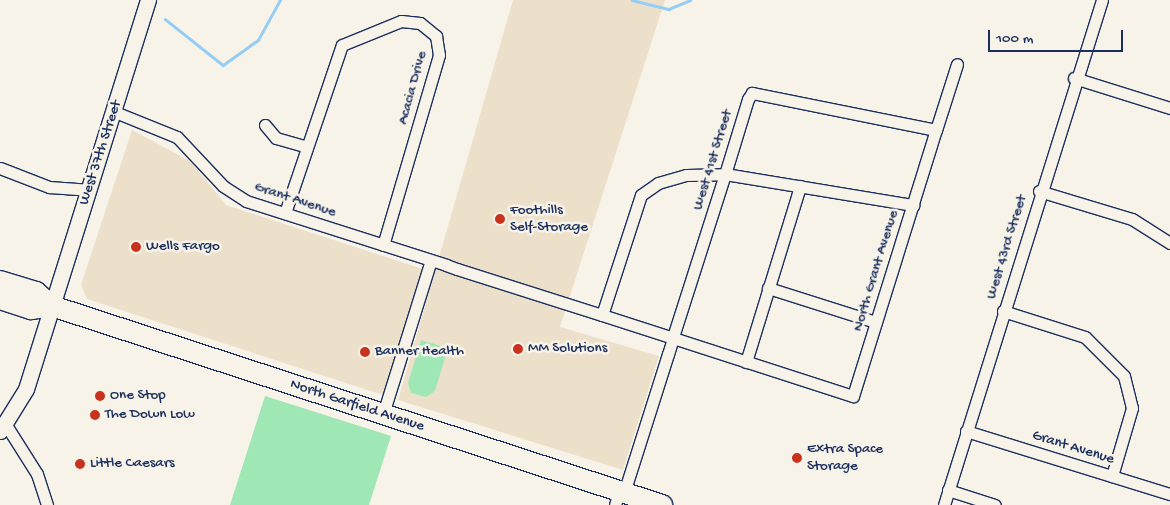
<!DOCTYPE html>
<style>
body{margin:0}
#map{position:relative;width:1170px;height:505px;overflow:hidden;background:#f7f3e8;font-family:"Gochi Hand",sans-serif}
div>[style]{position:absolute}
.built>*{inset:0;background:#ede0cb}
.green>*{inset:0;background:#9fe8b6}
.stream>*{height:2.5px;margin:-1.25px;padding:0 1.25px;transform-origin:1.25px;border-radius:1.25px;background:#95cdf4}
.roads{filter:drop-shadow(1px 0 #1b2f5e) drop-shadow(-1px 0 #1b2f5e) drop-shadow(0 1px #1b2f5e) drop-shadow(0 -1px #1b2f5e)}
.street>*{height:11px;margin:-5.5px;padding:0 5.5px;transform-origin:5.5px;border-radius:5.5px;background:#f7f3e8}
.secondary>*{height:15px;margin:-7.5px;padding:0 7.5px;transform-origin:7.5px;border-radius:7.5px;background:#f7f3e8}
.highway>*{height:20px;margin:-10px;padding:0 10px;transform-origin:10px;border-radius:10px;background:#f7f3e8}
.dots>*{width:14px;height:14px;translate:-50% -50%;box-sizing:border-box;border:2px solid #f7f3e8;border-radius:50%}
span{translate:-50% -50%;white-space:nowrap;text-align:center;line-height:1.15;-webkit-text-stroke:5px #f7f3e8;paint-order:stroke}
.street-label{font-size:15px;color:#1b2f5e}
.poi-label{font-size:15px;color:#1b2f5e}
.left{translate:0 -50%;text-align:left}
.scale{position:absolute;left:988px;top:30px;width:135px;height:22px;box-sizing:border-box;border:2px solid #1b2f5e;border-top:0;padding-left:6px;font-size:15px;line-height:18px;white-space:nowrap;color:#1b2f5e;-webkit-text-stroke:4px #f7f3e8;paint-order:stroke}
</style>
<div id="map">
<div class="built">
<div style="clip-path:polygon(513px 0,665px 0,560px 327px,659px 356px,623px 470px,398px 400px)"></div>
<div style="clip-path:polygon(132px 130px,190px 161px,226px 205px,423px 269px,383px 395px,87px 299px,81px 285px)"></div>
</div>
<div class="green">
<div style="clip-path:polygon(421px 340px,448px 348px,435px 391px,426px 397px,411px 393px,408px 383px)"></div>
<div style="clip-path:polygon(265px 396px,391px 436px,369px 505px,230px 505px)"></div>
</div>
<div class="stream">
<div style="left:632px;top:0;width:38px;rotate:14deg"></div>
<div style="left:669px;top:9px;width:23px;rotate:-23deg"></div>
<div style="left:165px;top:19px;width:74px;rotate:38.4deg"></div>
<div style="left:223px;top:65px;width:43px;rotate:-35.5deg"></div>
<div style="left:258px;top:40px;width:46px;rotate:-61.2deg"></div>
</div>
<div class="roads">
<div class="street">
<div style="left:1074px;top:78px;width:101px;rotate:17.4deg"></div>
<div style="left:115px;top:112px;width:67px;rotate:22deg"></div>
<div style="left:177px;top:137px;width:67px;rotate:46.8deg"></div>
<div style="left:223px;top:186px;width:27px;rotate:33deg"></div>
<div style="left:246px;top:201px;width:210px;rotate:17.7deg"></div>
<div style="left:446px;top:265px;width:12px;rotate:20deg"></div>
<div style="left:457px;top:269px;width:152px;rotate:17.6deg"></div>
<div style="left:602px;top:315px;width:75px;rotate:17.9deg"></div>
<div style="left:673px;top:338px;width:189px;rotate:17.9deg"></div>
<div style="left:853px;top:396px;width:279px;rotate:-72.7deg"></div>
<div style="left:936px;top:130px;width:188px;rotate:-168.6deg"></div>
<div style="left:752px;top:93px;width:7px;rotate:124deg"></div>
<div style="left:748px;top:99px;width:78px;rotate:107deg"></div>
<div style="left:725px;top:174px;width:168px;rotate:107.7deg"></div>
<div style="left:674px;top:334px;width:4px;rotate:104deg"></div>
<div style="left:673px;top:338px;width:17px;rotate:107deg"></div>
<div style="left:668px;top:354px;width:146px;rotate:107.6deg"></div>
<div style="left:265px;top:125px;width:17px;rotate:50deg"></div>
<div style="left:276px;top:138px;width:32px;rotate:16deg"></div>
<div style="left:936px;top:130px;width:69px;rotate:-72.3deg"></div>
<div style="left:0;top:168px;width:53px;rotate:21.2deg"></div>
<div style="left:49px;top:187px;width:39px;rotate:4deg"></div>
<div style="left:1039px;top:191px;width:97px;rotate:16.8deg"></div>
<div style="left:1132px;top:219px;width:45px;rotate:32.3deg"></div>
<div style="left:285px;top:213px;width:177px;rotate:-71.3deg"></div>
<div style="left:342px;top:45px;width:64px;rotate:-22.1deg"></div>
<div style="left:401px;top:21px;width:19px;rotate:6deg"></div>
<div style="left:420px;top:23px;width:21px;rotate:39deg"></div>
<div style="left:436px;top:36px;width:19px;rotate:81deg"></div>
<div style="left:439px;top:55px;width:198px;rotate:106.4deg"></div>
<div style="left:768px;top:288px;width:113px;rotate:17.5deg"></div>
<div style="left:1003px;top:311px;width:86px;rotate:17.6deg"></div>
<div style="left:1085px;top:337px;width:55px;rotate:45deg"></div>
<div style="left:1124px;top:376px;width:33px;rotate:76deg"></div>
<div style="left:1132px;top:408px;width:71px;rotate:106.4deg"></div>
<div style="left:602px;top:315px;width:126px;rotate:-72deg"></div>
<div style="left:641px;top:195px;width:21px;rotate:-35deg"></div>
<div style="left:658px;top:183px;width:29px;rotate:-16deg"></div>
<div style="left:686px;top:175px;width:39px;rotate:-1deg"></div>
<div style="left:725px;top:174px;width:191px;rotate:9.4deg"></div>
<div style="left:746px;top:362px;width:184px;rotate:-72.9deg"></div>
<div style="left:383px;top:414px;width:161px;rotate:-72.7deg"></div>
<div style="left:6px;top:425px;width:58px;rotate:57.7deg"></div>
<div style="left:37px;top:474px;width:33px;rotate:72deg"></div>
<div style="left:966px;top:431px;width:214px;rotate:17.2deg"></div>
<div style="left:948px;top:490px;width:49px;rotate:17.7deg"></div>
<div style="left:615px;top:505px;width:15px;rotate:-74deg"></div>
<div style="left:944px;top:505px;width:529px;rotate:-72.63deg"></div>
</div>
<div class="secondary">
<div style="left:0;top:431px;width:49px;rotate:-58.2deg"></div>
<div style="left:26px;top:389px;width:408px;rotate:-72.6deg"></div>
</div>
<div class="highway">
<div style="left:0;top:281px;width:38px;rotate:17deg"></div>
<div style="left:36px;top:292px;width:21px;rotate:41deg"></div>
<div style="left:52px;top:306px;width:642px;rotate:18.07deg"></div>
<div style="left:0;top:299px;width:33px;rotate:18deg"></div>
<div style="left:31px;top:309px;width:21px;rotate:-8deg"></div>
</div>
</div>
<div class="dots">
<div style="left:500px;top:219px;background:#c8321e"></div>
<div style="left:136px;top:247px;background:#c8321e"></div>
<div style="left:518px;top:349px;background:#c8321e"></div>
<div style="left:365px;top:352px;background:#c8321e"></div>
<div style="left:100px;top:396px;background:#c8321e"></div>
<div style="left:95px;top:415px;background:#c8321e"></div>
<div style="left:797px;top:458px;background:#c8321e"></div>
<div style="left:80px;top:464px;background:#c8321e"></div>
</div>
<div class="street-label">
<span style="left:413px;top:88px;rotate:-75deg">Acacia Drive</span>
<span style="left:101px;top:153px;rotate:-72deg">West 37th Street</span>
<span style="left:713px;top:160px;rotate:-73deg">West 41st Street</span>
<span style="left:295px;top:200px;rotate:18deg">Grant Avenue</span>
<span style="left:1007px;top:247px;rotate:-73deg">West 43rd Street</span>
<span style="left:876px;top:271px;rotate:-73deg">North Grant Avenue</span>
<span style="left:357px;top:406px;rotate:18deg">North Garfield Avenue</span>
<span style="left:1073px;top:448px;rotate:17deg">Grant Avenue</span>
</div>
<div class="poi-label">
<span class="left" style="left:510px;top:219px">Foothills<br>Self-Storage</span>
<span class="left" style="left:146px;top:247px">Wells Fargo</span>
<span class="left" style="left:528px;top:349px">MM Solutions</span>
<span class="left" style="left:375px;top:352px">Banner Health</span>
<span class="left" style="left:110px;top:396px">One Stop</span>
<span class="left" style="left:105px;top:415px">The Down Low</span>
<span class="left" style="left:807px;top:458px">Extra Space<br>Storage</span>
<span class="left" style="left:90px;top:464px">Little Caesars</span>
</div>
<div class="scale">100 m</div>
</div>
